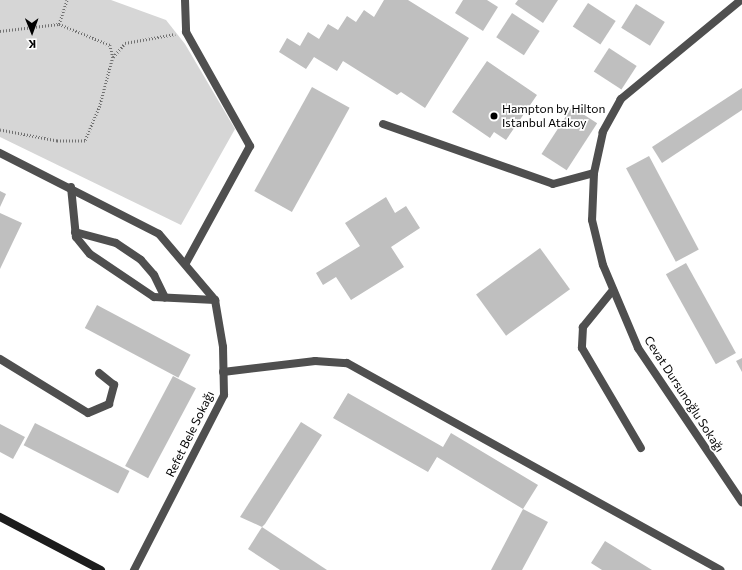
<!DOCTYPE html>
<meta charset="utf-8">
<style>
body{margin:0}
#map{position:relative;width:742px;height:570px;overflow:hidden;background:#fff;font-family:Commissioner,sans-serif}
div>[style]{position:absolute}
.green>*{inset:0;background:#d6d6d6}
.building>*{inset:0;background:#bfbfbf;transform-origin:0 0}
.path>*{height:2.5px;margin-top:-1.25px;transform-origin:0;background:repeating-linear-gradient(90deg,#717171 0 1px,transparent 0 3px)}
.service>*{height:8px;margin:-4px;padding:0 4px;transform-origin:4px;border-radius:4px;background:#4f4f4f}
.minor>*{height:8px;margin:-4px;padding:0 4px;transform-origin:4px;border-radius:4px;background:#4f4f4f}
.secondary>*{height:8px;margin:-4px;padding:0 4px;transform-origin:4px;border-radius:4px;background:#1c1c1c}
.dots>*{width:11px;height:11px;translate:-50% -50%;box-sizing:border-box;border:2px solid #fff;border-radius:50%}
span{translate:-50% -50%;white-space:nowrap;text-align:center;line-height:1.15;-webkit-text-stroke:3.5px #fff;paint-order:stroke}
.poi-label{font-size:12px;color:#000}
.left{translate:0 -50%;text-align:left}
.street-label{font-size:12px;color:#000}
.north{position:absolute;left:12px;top:12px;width:40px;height:40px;-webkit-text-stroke:3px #fff;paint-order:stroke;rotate:179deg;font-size:11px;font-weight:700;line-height:16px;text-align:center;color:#000}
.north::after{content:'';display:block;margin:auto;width:14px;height:18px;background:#000;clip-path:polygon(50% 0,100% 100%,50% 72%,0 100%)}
</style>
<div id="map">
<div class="green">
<div style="clip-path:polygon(0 0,111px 0,166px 20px,185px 44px,235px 129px,181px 225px,0 137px)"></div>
</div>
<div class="building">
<div style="clip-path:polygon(384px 0,408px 0,469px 38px,425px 108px,401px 92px,397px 95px,343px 61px,337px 71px,314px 57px,306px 69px,279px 52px,287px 38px,300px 46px,308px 32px,319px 39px,328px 24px,338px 30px,347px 16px,356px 22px,364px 10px,374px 17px)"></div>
<div style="clip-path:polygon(463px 0,487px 0,498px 7px,483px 31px,455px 13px)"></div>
<div style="clip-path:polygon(518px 0,558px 0,543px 23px,515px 4px)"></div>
<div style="left:588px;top:3px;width:33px;height:28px;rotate:33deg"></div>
<div style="left:636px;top:4px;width:34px;height:28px;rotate:32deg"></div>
<div style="left:512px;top:13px;width:33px;height:29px;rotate:33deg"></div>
<div style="left:609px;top:48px;width:33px;height:28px;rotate:33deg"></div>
<div style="clip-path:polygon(487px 61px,537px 95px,506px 140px,494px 132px,490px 138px,452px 112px)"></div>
<div style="left:312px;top:87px;width:43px;height:119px;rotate:29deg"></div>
<div style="clip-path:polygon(742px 88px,742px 110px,662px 163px,652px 147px)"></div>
<div style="left:572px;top:107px;width:30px;height:56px;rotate:33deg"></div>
<div style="left:649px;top:156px;width:106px;height:26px;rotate:62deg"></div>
<div style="clip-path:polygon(0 191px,6px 194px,0 207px)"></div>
<div style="clip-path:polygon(386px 197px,395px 213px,406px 206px,420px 228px,391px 247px,404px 267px,351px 300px,336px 277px,323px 285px,316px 273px,360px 246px,345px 223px)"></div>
<div style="clip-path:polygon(0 213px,22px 223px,0 269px)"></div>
<div style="left:540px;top:248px;width:51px;height:79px;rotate:54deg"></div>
<div style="left:686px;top:263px;width:103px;height:23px;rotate:61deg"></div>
<div style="left:97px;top:305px;width:106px;height:26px;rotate:28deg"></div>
<div style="clip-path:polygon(742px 358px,742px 372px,736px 361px)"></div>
<div style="left:173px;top:376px;width:26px;height:102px;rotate:28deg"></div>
<div style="clip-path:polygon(348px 393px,443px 447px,451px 433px,538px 485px,523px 509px,437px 457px,428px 472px,333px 418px)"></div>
<div style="clip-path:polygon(301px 422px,322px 435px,265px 524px,262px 527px,240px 517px)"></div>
<div style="left:35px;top:423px;width:106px;height:25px;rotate:27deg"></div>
<div style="clip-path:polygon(0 424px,25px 437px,13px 459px,0 452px)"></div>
<div style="clip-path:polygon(523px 509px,548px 522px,522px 570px,491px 570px)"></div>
<div style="clip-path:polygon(262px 527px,327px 570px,280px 570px,248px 549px)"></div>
<div style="clip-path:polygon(605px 541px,652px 570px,602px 570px,591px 563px)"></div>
</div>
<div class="path">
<div style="left:59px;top:24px;width:25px;rotate:-72deg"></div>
<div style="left:0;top:31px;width:59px;rotate:-6.8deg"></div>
<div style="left:59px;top:24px;width:55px;rotate:22.4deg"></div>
<div style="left:110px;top:45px;width:12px;rotate:76deg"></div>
<div style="left:113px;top:57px;width:51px;rotate:104.9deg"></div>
<div style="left:100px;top:106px;width:38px;rotate:113deg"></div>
<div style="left:85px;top:141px;width:28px;rotate:180deg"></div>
<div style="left:57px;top:141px;width:58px;rotate:-169.1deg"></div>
<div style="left:113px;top:57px;width:18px;rotate:-49deg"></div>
<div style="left:125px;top:43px;width:51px;rotate:-10.2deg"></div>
</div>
<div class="service">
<div style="left:383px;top:124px;width:180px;rotate:19.4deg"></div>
<div style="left:553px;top:184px;width:42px;rotate:-15deg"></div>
<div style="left:71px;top:187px;width:50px;rotate:84.3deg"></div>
<div style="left:76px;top:237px;width:22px;rotate:51deg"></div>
<div style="left:90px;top:254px;width:77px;rotate:33.9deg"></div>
<div style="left:154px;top:297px;width:61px;rotate:2.8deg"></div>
<div style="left:75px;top:232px;width:42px;rotate:15deg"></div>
<div style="left:116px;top:243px;width:30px;rotate:34deg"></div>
<div style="left:141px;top:260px;width:20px;rotate:49deg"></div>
<div style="left:154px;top:275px;width:25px;rotate:64deg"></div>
<div style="left:613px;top:290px;width:48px;rotate:129deg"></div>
<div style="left:583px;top:327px;width:21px;rotate:93deg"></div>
<div style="left:582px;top:348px;width:116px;rotate:59.5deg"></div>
<div style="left:0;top:359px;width:103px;rotate:31.5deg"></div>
<div style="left:88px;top:413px;width:23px;rotate:-23deg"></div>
<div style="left:109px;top:404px;width:20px;rotate:-75deg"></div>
<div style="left:114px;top:385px;width:19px;rotate:-141deg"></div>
</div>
<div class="minor">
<div style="left:185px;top:0;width:32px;rotate:88deg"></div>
<div style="left:186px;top:32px;width:131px;rotate:60.7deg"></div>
<div style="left:250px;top:146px;width:133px;rotate:118.7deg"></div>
<div style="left:741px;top:0;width:156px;rotate:140.5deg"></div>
<div style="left:621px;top:99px;width:38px;rotate:119deg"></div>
<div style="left:603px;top:132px;width:42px;rotate:102.4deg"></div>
<div style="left:594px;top:173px;width:47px;rotate:92.4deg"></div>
<div style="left:592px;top:220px;width:46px;rotate:76.3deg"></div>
<div style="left:603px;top:265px;width:90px;rotate:67.1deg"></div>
<div style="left:638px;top:348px;width:186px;rotate:56deg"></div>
<div style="left:0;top:153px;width:178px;rotate:27deg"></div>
<div style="left:159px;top:234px;width:87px;rotate:49.7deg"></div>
<div style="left:215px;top:300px;width:48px;rotate:80.3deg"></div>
<div style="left:223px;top:347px;width:48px;rotate:88.8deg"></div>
<div style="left:224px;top:395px;width:197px;rotate:117.2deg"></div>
<div style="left:223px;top:372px;width:93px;rotate:-6.8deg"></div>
<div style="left:315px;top:361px;width:32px;rotate:4deg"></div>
<div style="left:347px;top:363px;width:427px;rotate:29deg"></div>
</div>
<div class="secondary">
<div style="left:0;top:517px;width:114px;rotate:27.7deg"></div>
</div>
<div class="dots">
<div style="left:494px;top:116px;background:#000"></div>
</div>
<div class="poi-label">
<span class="left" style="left:502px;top:116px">Hampton by Hilton<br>Istanbul Atakoy</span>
</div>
<div class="street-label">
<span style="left:684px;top:394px;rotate:57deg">Cevat Dursunoğlu Sokağı</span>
<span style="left:190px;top:434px;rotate:-64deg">Refet Bele Sokağı</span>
</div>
<div class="north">K</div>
</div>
